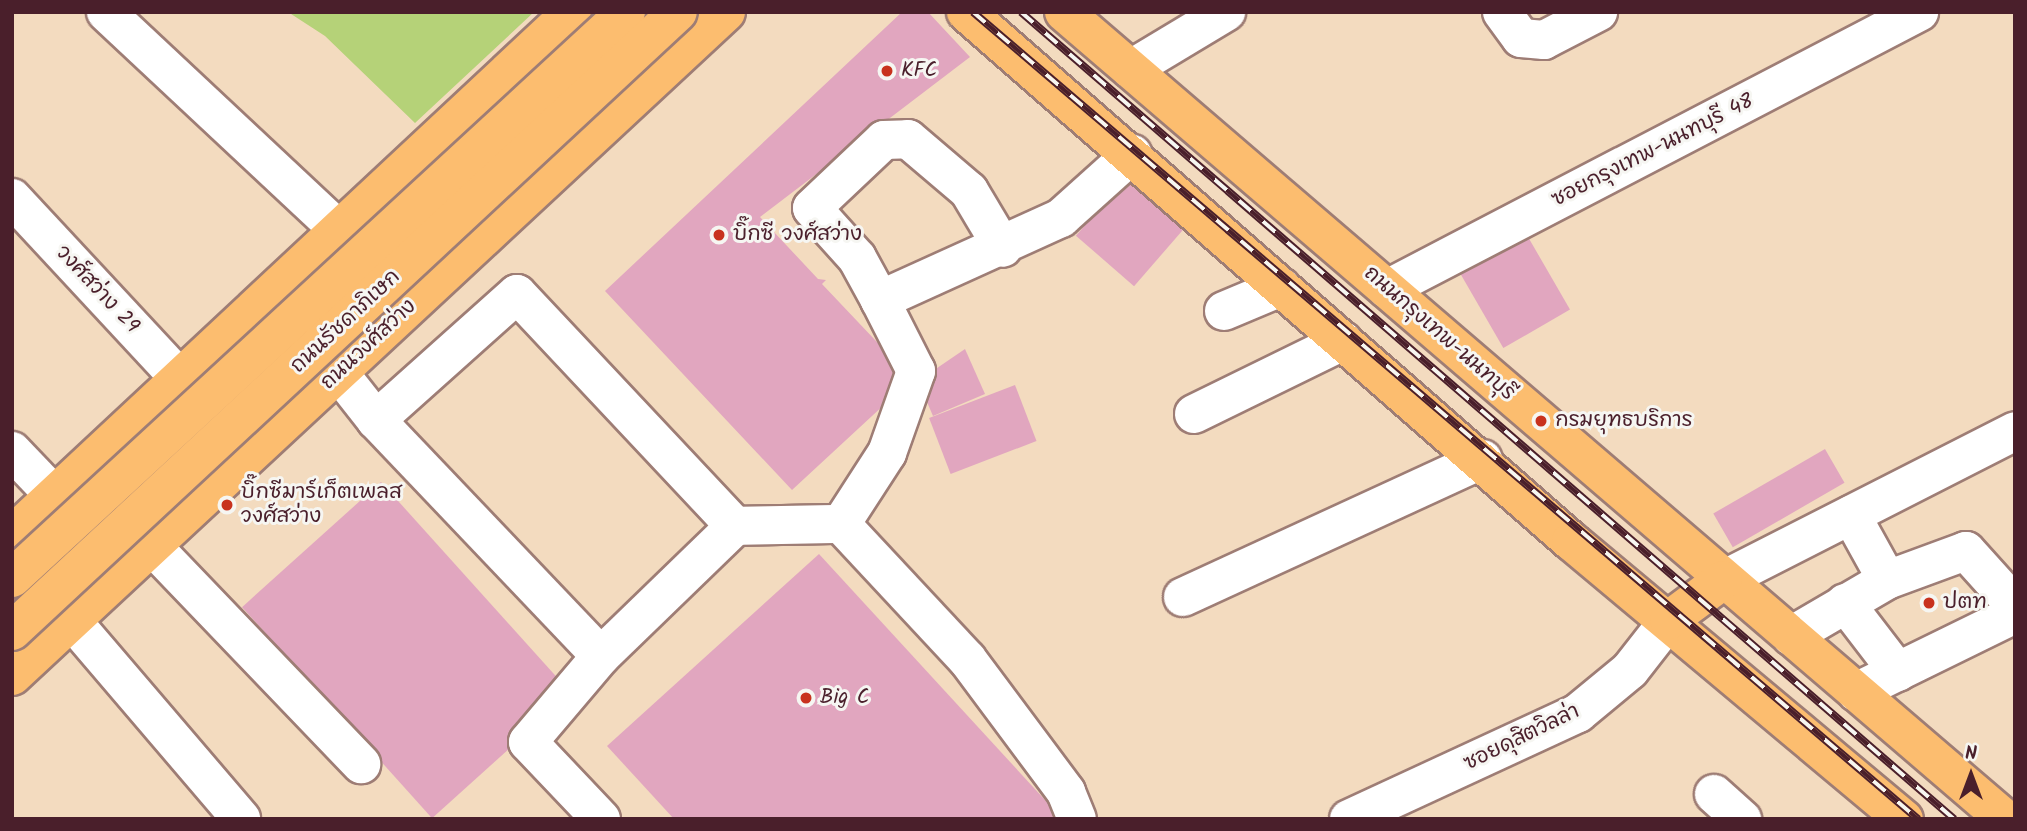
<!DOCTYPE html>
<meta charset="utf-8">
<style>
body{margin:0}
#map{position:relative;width:2027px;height:831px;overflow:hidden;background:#f3dbbf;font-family:Kalam,"Playpen Sans Thai",sans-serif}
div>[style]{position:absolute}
.green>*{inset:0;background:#b5d278}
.building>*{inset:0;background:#e1a6bf;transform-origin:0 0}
.roads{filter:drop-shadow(2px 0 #9e7d75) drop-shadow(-2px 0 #9e7d75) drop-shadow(0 2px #9e7d75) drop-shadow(0 -2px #9e7d75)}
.minor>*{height:38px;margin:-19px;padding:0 19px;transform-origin:19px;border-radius:19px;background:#fff}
.major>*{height:38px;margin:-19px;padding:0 19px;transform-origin:19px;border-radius:19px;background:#fcbd6f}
.rail>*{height:8px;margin-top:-4px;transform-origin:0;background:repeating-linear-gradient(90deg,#f6f6f2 0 16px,#4a1f2b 0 32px);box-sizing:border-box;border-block:2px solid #4a1f2b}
.bridges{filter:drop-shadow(2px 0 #9e7d75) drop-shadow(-2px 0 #9e7d75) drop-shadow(0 2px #9e7d75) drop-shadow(0 -2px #9e7d75)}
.major-bridge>*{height:38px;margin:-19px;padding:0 19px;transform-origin:19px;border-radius:19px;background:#fcbd6f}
.dots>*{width:19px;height:19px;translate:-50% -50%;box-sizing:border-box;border:4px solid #f6f6f2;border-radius:50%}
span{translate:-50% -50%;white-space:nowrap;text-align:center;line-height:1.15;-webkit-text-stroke:6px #f6f6f2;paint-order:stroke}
.poi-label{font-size:21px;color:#4a1f2b}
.left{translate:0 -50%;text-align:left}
.street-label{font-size:21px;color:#4a1f2b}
.frame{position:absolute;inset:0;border:14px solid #4a1f2b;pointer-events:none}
.north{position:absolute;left:1936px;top:740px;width:70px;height:70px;-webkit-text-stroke:5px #f6f6f2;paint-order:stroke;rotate:0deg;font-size:19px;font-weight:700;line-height:28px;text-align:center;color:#4a1f2b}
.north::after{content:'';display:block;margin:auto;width:24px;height:32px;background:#4a1f2b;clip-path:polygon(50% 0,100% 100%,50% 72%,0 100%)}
</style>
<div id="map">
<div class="green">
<div style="clip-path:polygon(288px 12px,534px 12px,415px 123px,325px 36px)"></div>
</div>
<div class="building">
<div style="clip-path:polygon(902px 12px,928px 12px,970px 57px,760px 217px,818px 279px,826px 280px,822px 284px,912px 379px,792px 490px,605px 291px)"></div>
<div style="left:1133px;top:170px;width:77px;height:87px;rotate:41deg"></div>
<div style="left:1520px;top:223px;width:100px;height:77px;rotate:60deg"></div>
<div style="clip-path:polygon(965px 349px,985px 394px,933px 416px,918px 381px)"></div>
<div style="left:1015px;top:385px;width:60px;height:92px;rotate:69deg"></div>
<div style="left:1825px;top:449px;width:39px;height:129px;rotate:60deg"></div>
<div style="left:381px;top:482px;width:284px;height:187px;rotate:48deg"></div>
<div style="clip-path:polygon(819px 554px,1057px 813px,1050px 819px,674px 819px,607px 746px)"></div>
</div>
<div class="roads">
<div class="minor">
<div style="left:106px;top:12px;width:320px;rotate:43.1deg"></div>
<div style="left:1502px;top:12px;width:32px;rotate:54deg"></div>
<div style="left:1521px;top:38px;width:23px;rotate:5deg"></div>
<div style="left:1544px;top:40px;width:61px;rotate:-27.4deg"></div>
<div style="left:1131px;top:69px;width:111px;rotate:-31deg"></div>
<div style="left:12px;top:198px;width:250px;rotate:47.1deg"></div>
<div style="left:1387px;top:289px;width:600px;rotate:-27.5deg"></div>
<div style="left:880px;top:300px;width:48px;rotate:-118.7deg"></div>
<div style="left:857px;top:258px;width:67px;rotate:-132deg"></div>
<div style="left:812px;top:208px;width:99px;rotate:-43.4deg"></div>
<div style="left:884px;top:140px;width:24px;rotate:-2deg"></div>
<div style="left:908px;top:139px;width:80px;rotate:40.4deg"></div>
<div style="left:969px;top:191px;width:66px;rotate:59.2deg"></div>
<div style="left:1224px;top:311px;width:62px;rotate:-22.8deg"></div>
<div style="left:339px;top:373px;width:60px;rotate:51.8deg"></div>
<div style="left:376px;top:420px;width:326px;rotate:46.4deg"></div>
<div style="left:1194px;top:414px;width:166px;rotate:-26.1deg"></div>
<div style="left:376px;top:420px;width:189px;rotate:-41.8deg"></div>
<div style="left:517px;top:294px;width:318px;rotate:46.8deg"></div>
<div style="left:12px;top:451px;width:62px;rotate:46.3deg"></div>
<div style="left:1851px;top:515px;width:74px;rotate:61deg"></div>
<div style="left:1887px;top:580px;width:84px;rotate:-20.2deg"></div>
<div style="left:1966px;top:551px;width:67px;rotate:48deg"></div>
<div style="left:2011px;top:601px;width:17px;rotate:103deg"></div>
<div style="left:2007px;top:618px;width:168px;rotate:153.9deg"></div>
<div style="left:841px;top:524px;width:85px;rotate:-57.1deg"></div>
<div style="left:887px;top:453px;width:87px;rotate:-70.5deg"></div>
<div style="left:916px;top:371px;width:80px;rotate:-116.9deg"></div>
<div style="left:880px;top:300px;width:199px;rotate:-24.4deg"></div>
<div style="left:1061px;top:218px;width:96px;rotate:-42deg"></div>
<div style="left:153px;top:547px;width:301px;rotate:46.2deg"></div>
<div style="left:1723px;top:580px;width:328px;rotate:-27deg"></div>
<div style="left:1183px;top:597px;width:330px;rotate:-24.7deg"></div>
<div style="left:1845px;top:603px;width:87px;rotate:52.5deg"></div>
<div style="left:73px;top:622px;width:259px;rotate:49.5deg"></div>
<div style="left:1791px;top:636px;width:111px;rotate:-30.3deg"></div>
<div style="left:1714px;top:794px;width:38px;rotate:42deg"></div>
<div style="left:601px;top:819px;width:106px;rotate:-133.5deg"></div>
<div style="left:528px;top:742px;width:113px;rotate:-49.7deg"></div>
<div style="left:601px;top:656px;width:187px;rotate:-44.1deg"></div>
<div style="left:735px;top:526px;width:106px;rotate:-1.1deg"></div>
<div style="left:841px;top:524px;width:185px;rotate:47deg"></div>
<div style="left:967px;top:659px;width:166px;rotate:53.3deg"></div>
<div style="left:1066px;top:792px;width:29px;rotate:68deg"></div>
<div style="left:1349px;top:819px;width:252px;rotate:-24.8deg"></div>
<div style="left:1578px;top:713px;width:67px;rotate:-39.6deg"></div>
<div style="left:1630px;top:670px;width:63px;rotate:-52deg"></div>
</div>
<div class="major">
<div style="left:966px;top:12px;width:804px;rotate:41.17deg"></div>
<div style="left:1571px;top:541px;width:434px;rotate:39.9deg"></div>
<div style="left:1064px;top:12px;width:1240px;rotate:40.62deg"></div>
<div style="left:12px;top:535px;width:766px;rotate:-43.04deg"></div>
<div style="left:1669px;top:620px;width:67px;rotate:-36.5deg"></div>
<div style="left:12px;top:676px;width:975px;rotate:-42.92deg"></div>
</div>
</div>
<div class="rail">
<div style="left:973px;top:12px;width:1243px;rotate:40.5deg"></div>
<div style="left:1021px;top:12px;width:1234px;rotate:40.86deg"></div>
</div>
<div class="bridges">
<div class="major-bridge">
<div style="left:12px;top:578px;width:835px;rotate:-42.67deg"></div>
<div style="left:12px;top:631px;width:909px;rotate:-42.91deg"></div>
</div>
</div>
<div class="dots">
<div style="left:887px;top:71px;background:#c8321e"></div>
<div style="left:719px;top:235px;background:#c8321e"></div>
<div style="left:1541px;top:421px;background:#c8321e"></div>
<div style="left:227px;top:505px;background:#c8321e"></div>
<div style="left:1929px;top:603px;background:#c8321e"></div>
<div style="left:806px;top:698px;background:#c8321e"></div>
</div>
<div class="poi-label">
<span class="left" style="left:901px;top:71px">KFC</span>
<span class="left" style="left:733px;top:235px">บิ๊กซี วงศ์สว่าง</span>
<span class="left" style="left:1555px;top:421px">กรมยุทธบริการ</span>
<span class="left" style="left:241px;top:505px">บิ๊กซีมาร์เก็ตเพลส<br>วงศ์สว่าง</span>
<span class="left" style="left:1943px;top:603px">ปตท</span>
<span class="left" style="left:820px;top:698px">Big C</span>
</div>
<div class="street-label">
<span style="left:1653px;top:151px;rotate:-27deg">ซอยกรุงเทพ-นนทบุรี 48</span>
<span style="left:97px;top:290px;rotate:47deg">วงศ์สว่าง 29</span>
<span style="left:346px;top:322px;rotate:-43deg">ถนนรัชดาภิเษก</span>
<span style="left:1439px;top:334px;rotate:41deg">ถนนกรุงเทพ-นนทบุรี</span>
<span style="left:369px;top:345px;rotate:-43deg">ถนนวงศ์สว่าง</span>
<span style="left:1522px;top:738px;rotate:-26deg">ซอยดุสิตวิลล่า</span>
</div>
<div class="frame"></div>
<div class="north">N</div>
</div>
